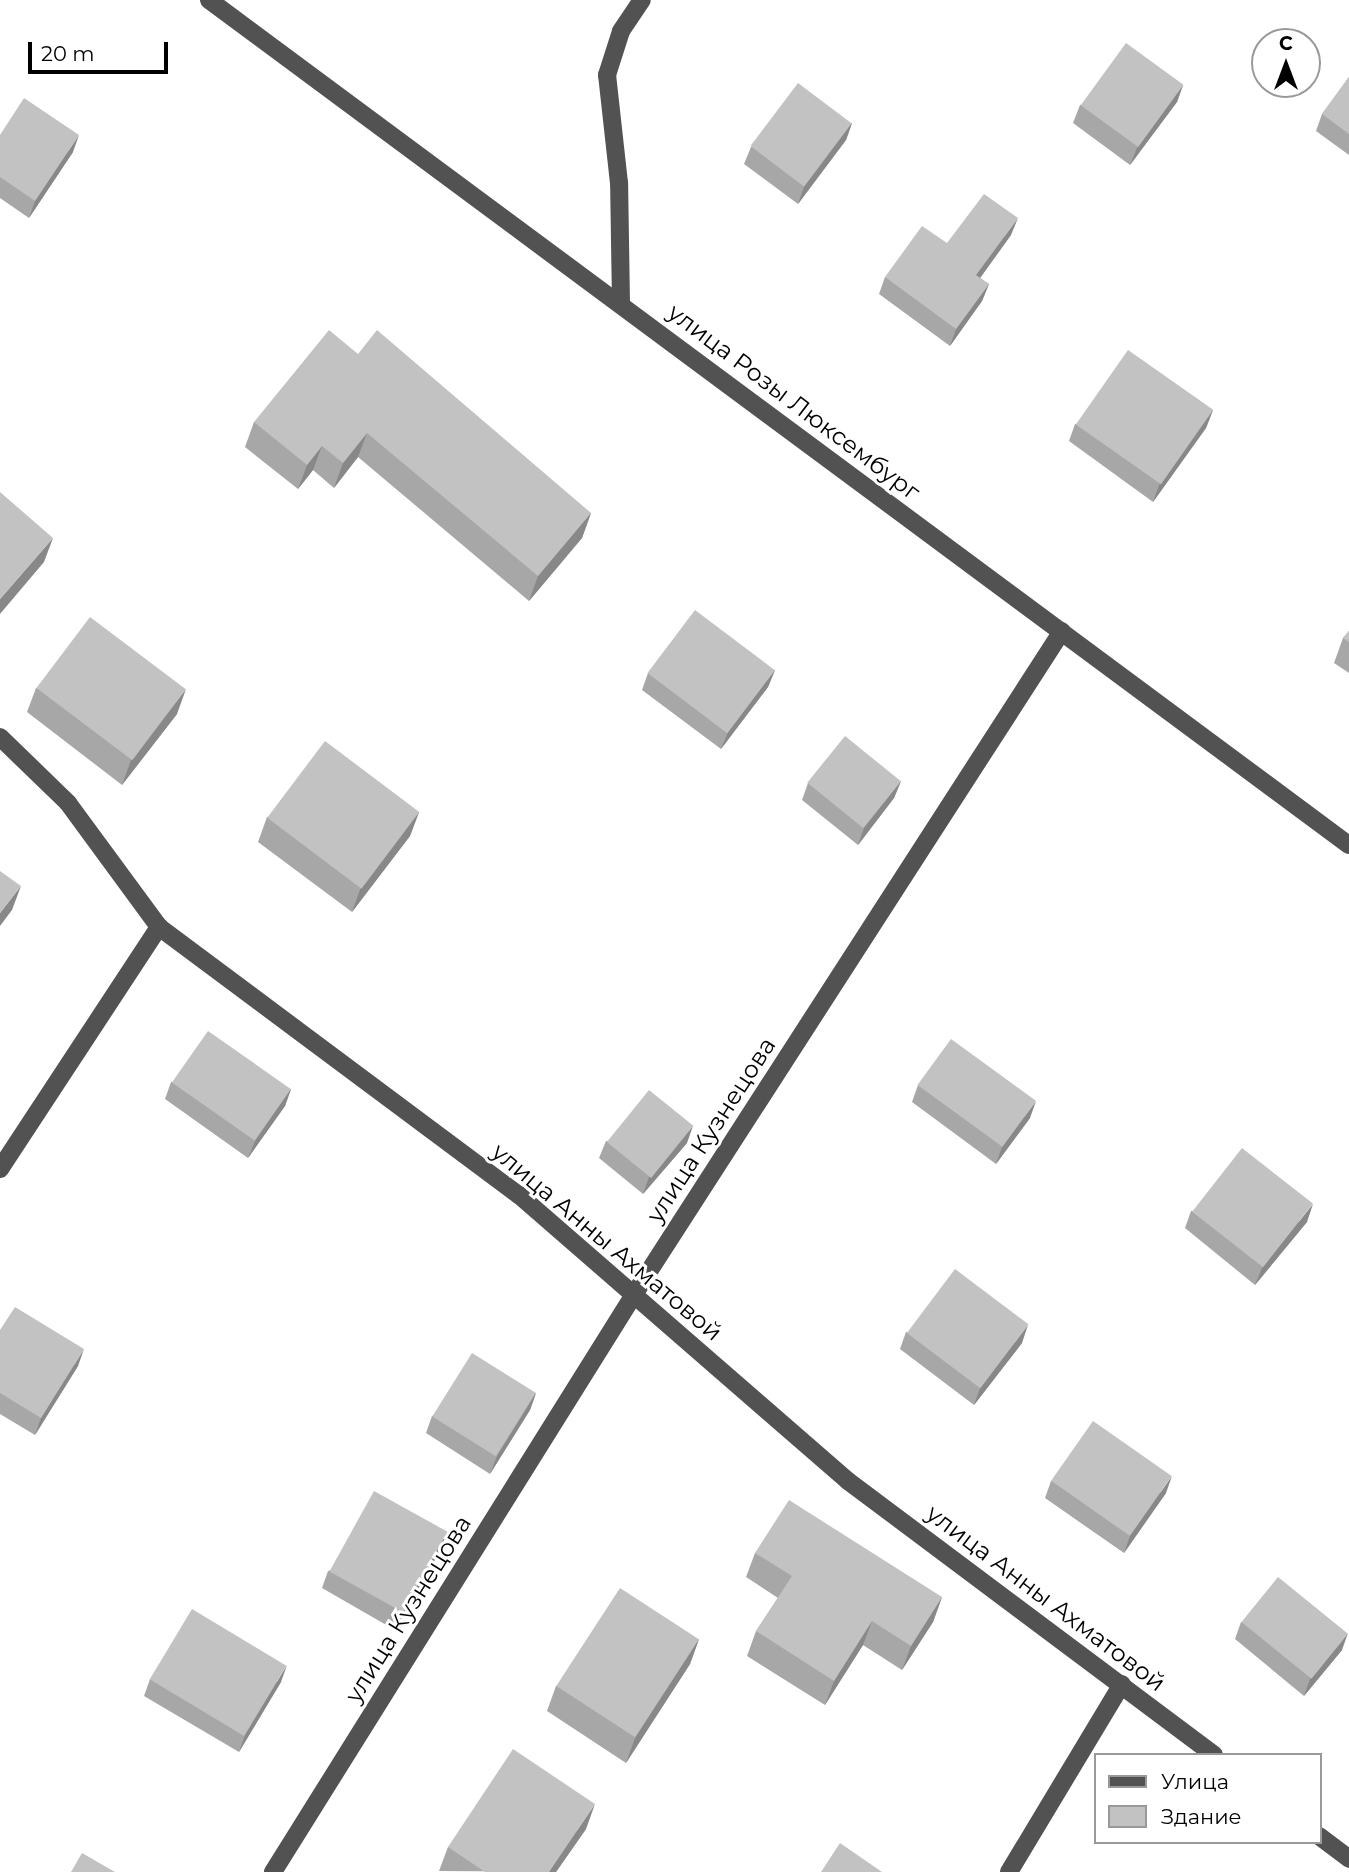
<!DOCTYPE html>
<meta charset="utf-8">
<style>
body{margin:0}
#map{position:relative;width:1349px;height:1872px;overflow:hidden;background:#fff;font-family:Montserrat,sans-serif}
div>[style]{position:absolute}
.minor>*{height:18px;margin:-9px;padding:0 9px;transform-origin:9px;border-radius:9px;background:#525252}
.wall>*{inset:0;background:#a7a7a7}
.shaded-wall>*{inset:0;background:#888}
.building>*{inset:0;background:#c2c2c2;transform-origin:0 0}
span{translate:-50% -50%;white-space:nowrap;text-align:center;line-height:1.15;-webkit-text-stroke:6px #fff;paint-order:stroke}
.street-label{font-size:24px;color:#000}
.legend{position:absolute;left:1094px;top:1753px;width:228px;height:91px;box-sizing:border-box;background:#fff;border:2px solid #999;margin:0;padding:9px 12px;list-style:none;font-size:21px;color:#000}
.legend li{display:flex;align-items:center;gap:14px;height:35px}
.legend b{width:35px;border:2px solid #999}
.north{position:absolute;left:1251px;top:28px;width:70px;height:70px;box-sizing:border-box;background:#fff;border:2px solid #999;border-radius:50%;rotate:0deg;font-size:19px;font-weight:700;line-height:28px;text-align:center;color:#000}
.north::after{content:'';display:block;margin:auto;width:24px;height:32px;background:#000;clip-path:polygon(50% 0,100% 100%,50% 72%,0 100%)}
.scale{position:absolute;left:28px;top:42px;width:140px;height:32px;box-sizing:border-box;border:4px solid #000;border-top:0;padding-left:9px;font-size:21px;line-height:24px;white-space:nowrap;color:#000;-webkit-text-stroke:5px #fff;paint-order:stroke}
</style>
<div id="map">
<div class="minor">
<div style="left:209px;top:0;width:1419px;rotate:36.55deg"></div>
<div style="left:621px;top:304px;width:121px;rotate:-90.9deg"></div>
<div style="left:619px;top:183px;width:109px;rotate:-96.3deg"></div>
<div style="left:607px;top:75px;width:46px;rotate:-72.3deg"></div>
<div style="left:621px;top:31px;width:37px;rotate:-56deg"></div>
<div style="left:0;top:737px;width:95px;rotate:44.1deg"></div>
<div style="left:68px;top:803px;width:154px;rotate:53.7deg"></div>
<div style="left:159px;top:927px;width:449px;rotate:36.7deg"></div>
<div style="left:519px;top:1195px;width:436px;rotate:41deg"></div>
<div style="left:848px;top:1481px;width:457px;rotate:36.8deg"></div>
<div style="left:0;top:1169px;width:290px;rotate:-56.7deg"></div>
<div style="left:1319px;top:1836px;width:38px;rotate:37deg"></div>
<div style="left:273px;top:1872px;width:679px;rotate:-57.99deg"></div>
<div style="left:633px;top:1296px;width:791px;rotate:-57.17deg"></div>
<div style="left:1009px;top:1872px;width:219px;rotate:-59deg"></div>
</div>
<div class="wall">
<div style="clip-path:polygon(1349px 77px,1349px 155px,1316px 131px,1322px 114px)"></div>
<div style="clip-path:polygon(1183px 85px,1177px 102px,1130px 165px,1073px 123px,1080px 105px)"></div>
<div style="clip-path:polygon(852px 123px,846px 140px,798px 204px,744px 164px,751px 147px)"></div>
<div style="clip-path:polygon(0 135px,73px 152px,29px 218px,0 198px)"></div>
<div style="clip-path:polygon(1011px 235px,980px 278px,989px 284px,982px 301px,950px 346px,879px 294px,885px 277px,947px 243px)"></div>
<div style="clip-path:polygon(358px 354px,591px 513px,582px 538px,529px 601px,358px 457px,334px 488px,313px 470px,298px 489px,245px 447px,254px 422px)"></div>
<div style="clip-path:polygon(1213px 410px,1206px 428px,1153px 502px,1069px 441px,1075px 424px)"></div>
<div style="clip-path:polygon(1349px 631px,1349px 673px,1334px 663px,1343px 638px)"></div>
<div style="clip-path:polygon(775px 670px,768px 687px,721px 749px,642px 690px,648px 673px)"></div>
<div style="clip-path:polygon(36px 688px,177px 714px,122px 785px,27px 712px)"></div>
<div style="clip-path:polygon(901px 781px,894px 798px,858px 845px,802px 800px,808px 783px)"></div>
<div style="clip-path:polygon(419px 812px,410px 836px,352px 912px,258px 842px,267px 817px)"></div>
<div style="clip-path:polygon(171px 1082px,291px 1089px,285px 1106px,248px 1158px,165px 1099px)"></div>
<div style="clip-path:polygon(918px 1085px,1030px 1118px,996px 1164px,912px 1102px)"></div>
<div style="clip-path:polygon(606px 1141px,687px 1143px,643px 1194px,599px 1158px)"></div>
<div style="clip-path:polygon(1191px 1211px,1307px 1222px,1255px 1285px,1185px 1228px)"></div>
<div style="clip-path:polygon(0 1330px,78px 1366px,35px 1435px,0 1414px)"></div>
<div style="clip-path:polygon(906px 1332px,1022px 1343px,974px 1405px,900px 1349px)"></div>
<div style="clip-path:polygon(536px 1393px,530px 1410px,490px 1474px,426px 1433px,432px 1416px)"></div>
<div style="clip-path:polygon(1051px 1481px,1166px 1493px,1124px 1553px,1045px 1498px)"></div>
<div style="clip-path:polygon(447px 1532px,441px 1549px,395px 1630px,322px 1588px,328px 1571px)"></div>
<div style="clip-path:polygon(755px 1553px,942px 1597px,933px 1622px,902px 1670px,863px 1645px,825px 1705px,747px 1656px,756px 1631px,778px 1598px,746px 1577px)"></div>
<div style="clip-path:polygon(1241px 1622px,1342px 1650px,1304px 1696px,1235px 1639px)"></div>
<div style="clip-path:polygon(699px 1639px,690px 1664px,626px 1763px,547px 1711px,556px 1686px)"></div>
<div style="clip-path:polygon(150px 1679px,281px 1682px,239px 1752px,144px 1696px)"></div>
<div style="clip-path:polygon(586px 1829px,556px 1872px,439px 1871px,448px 1847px)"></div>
</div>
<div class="shaded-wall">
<div style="clip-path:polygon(1183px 85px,1177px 102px,1130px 165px,1137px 148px)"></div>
<div style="clip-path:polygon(852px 123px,846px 140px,798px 204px,804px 187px)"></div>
<div style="clip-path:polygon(79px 135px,73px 152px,29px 218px,35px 201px)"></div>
<div style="clip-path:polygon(1018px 218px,1011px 235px,970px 292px,976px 275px)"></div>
<div style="clip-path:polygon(989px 284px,982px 301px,950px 346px,956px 329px)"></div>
<div style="clip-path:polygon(1213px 410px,1206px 428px,1153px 502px,1159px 485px)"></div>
<div style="clip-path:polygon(367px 433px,358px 457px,334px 488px,343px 463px)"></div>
<div style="clip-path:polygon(322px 446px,313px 470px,298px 489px,307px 465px)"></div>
<div style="clip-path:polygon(591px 513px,582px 538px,529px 601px,538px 576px)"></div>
<div style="clip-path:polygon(53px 538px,44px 562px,0 614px,0 599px)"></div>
<div style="clip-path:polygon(775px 670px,768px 687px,721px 749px,728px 732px)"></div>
<div style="clip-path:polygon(186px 689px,177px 714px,122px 785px,131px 760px)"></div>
<div style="clip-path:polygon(901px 781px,894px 798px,858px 845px,864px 828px)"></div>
<div style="clip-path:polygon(419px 812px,410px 836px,352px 912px,361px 887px)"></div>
<div style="clip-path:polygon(21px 886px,12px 910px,0 926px,0 913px)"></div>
<div style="clip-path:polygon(291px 1089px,285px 1106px,248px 1158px,255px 1141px)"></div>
<div style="clip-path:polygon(1036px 1101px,1030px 1118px,996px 1164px,1002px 1147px)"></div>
<div style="clip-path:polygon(693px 1126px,687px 1143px,643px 1194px,649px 1177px)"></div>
<div style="clip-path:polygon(1313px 1204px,1307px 1222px,1255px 1285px,1262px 1268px)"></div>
<div style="clip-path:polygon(1028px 1325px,1022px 1343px,974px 1405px,980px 1388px)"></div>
<div style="clip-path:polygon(84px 1349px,78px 1366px,35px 1435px,41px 1418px)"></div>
<div style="clip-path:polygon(536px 1393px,530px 1410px,490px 1474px,497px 1456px)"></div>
<div style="clip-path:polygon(1172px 1476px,1166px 1493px,1124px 1553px,1130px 1536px)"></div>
<div style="clip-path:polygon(447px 1532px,441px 1549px,395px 1630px,401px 1612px)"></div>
<div style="clip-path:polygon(942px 1597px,933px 1622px,902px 1670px,911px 1646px)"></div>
<div style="clip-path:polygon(872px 1621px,863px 1645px,825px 1705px,834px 1681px)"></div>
<div style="clip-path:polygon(1348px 1633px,1342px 1650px,1304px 1696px,1310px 1679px)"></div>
<div style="clip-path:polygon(699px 1639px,690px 1664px,626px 1763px,635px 1738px)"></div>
<div style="clip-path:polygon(287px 1665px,281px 1682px,239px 1752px,245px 1735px)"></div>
<div style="clip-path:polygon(595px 1804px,586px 1829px,556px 1872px,549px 1872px)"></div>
</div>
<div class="building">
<div style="left:1126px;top:43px;width:71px;height:77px;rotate:36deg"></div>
<div style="clip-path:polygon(1349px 77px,1349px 134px,1322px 114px)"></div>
<div style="left:798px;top:83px;width:67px;height:79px;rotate:37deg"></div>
<div style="clip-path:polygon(24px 98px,79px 135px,35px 201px,0 177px,0 135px)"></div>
<div style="clip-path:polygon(984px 194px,1018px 218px,976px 275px,989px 284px,956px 329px,885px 277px,922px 226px,947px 243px)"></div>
<div style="clip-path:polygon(329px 330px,358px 354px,377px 330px,591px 513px,538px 576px,367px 433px,343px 463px,322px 446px,307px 465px,254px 422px)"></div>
<div style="left:1128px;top:350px;width:104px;height:91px;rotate:35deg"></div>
<div style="clip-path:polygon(0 492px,53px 538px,0 599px)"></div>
<div style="left:695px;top:610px;width:100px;height:79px;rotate:37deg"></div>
<div style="left:90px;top:617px;width:120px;height:89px;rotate:37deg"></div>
<div style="clip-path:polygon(1349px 631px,1349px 642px,1343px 638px)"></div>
<div style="left:845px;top:736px;width:72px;height:60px;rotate:39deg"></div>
<div style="left:325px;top:741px;width:118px;height:96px;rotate:37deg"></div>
<div style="clip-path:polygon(0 871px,21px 886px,0 913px)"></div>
<div style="left:208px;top:1031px;width:101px;height:63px;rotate:35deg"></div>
<div style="left:951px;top:1039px;width:105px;height:57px;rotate:36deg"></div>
<div style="left:649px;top:1090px;width:57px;height:67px;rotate:39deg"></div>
<div style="left:1242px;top:1148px;width:90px;height:81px;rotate:38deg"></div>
<div style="left:955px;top:1269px;width:92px;height:80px;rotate:37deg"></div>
<div style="clip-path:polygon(15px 1307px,84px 1349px,41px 1418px,0 1393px,0 1330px)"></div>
<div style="left:472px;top:1353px;width:75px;height:75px;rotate:32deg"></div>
<div style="left:1093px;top:1421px;width:96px;height:73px;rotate:35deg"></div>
<div style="left:374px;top:1491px;width:84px;height:92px;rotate:29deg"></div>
<div style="clip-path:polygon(789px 1500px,942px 1597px,911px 1646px,872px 1621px,834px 1681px,756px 1631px,792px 1576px,755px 1553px)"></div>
<div style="left:1278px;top:1577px;width:90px;height:58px;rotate:39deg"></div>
<div style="left:620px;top:1588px;width:94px;height:117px;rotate:33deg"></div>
<div style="left:192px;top:1609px;width:110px;height:82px;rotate:31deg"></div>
<div style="clip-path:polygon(513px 1749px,595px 1804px,549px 1872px,485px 1872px,448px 1847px)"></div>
<div style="clip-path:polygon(840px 1843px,882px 1872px,821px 1872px)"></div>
<div style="clip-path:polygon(82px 1853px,115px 1872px,71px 1872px)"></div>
</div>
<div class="street-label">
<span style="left:794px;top:402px;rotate:37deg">улица Розы Люксембург</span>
<span style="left:711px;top:1130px;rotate:-57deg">улица Кузнецова</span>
<span style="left:607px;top:1242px;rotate:40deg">улица Анны Ахматовой</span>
<span style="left:1046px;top:1598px;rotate:37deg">улица Анны Ахматовой</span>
<span style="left:408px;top:1609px;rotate:-58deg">улица Кузнецова</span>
</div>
<ul class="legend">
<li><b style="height:9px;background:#525252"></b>Улица</li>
<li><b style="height:19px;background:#c2c2c2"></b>Здание</li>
</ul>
<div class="north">С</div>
<div class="scale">20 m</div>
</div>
